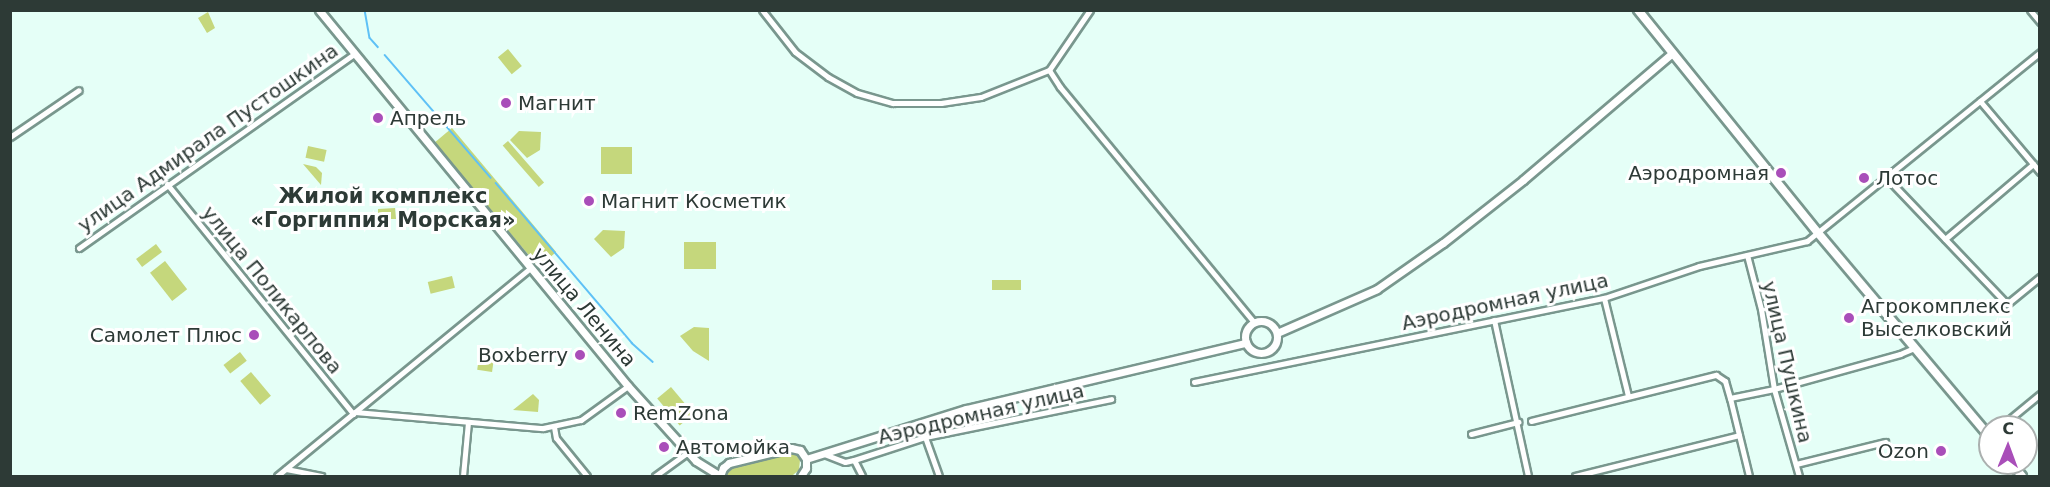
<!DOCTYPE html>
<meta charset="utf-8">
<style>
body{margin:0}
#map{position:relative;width:2050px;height:487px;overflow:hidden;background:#e5fff7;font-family:"DejaVu Sans",sans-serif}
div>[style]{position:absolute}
.green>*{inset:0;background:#c5d77c;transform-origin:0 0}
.stream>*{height:1.5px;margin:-0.75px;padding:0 0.75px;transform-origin:0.75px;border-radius:0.75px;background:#5fc1f6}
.roads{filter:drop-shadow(2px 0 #79978e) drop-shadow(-2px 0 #79978e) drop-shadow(0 2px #79978e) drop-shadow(0 -2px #79978e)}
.minor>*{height:5px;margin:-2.5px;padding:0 2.5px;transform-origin:2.5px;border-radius:2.5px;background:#fff}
.tertiary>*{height:7px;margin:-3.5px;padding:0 3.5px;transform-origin:3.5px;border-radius:3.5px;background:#fff}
.tertiary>.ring{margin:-3.5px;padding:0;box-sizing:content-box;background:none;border:7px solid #fff;border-radius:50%}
.secondary>*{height:8px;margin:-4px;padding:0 4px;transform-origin:4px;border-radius:4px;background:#fff}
.dots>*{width:16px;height:16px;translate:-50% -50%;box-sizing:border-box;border:3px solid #fff;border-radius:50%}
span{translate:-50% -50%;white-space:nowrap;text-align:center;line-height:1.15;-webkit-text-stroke:6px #fff;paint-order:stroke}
.poi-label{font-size:20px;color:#2d3a36}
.left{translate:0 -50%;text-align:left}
.right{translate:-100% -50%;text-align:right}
.street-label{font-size:20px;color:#2d3a36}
.neighbourhood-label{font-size:21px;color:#2d3a36;font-weight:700}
.frame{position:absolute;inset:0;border:12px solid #2d3a36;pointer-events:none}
.north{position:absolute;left:1978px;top:415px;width:60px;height:60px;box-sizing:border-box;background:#fff;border:2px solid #abb0af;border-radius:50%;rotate:1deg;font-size:16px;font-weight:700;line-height:24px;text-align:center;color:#2d3a36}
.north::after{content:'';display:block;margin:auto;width:21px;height:27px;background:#a94eb9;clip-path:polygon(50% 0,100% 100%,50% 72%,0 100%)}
</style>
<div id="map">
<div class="green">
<div style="clip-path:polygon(208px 12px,215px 28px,207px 33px,198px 18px)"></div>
<div style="left:508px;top:49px;width:22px;height:13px;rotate:51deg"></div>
<div style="left:452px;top:128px;width:162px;height:23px;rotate:50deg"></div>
<div style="clip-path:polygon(519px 131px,541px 132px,540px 150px,527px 158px,510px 140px)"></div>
<div style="left:508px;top:141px;width:55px;height:7px;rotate:49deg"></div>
<div style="left:308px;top:146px;width:19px;height:12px;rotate:12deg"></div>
<div style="left:601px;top:147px;width:31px;height:27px"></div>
<div style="clip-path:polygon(303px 164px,316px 167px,322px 173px,321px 185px)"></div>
<div style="clip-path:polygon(395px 208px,396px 219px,378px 219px,378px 209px)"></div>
<div style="clip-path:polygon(603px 230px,625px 231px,624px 248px,611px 257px,594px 239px)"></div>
<div style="left:684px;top:242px;width:32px;height:27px"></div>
<div style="left:156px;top:244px;width:10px;height:25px;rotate:53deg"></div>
<div style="left:165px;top:261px;width:36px;height:19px;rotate:52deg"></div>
<div style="left:452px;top:276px;width:12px;height:25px;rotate:76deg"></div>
<div style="left:992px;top:280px;width:29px;height:10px"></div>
<div style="clip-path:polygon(694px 327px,709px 328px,709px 361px,693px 351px,680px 336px)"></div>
<div style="left:240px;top:352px;width:11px;height:21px;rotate:52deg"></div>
<div style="left:479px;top:357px;width:15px;height:13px;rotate:8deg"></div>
<div style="left:251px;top:372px;width:31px;height:14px;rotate:50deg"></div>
<div style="left:671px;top:387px;width:35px;height:18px;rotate:50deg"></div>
<div style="clip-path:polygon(533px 394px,539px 400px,538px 412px,513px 410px)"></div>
<div style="clip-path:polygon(785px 454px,795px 454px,800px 460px,799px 470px,793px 475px,725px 476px,734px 467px)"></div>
</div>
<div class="stream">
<div style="left:365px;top:10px;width:28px;rotate:80deg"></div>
<div style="left:370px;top:38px;width:12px;rotate:48deg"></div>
<div style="left:385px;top:55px;width:162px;rotate:49.2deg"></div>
<div style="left:496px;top:183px;width:210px;rotate:49.6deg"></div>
<div style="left:632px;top:343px;width:28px;rotate:42deg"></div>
</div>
<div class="roads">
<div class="minor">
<div style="left:762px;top:10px;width:53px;rotate:51.8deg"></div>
<div style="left:795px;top:52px;width:41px;rotate:37.1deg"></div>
<div style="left:828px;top:77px;width:33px;rotate:29deg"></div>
<div style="left:857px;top:93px;width:37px;rotate:16deg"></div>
<div style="left:893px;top:103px;width:48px"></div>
<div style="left:941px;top:103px;width:40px;rotate:-8.5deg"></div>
<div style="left:981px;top:97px;width:73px;rotate:-21.7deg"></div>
<div style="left:1090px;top:10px;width:73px;rotate:124.3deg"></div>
<div style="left:1049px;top:70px;width:20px;rotate:57deg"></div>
<div style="left:1060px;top:87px;width:305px;rotate:50.5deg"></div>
<div style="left:2030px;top:10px;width:16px;rotate:50deg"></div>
<div style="left:1980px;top:101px;width:93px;rotate:49.8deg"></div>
<div style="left:10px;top:137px;width:83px;rotate:-34.3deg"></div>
<div style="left:1886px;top:177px;width:175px;rotate:46.4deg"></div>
<div style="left:2007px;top:304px;width:43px;rotate:-39.3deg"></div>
<div style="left:167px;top:184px;width:296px;rotate:51deg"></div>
<div style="left:1945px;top:239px;width:116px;rotate:-40.4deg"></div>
<div style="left:79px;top:248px;width:337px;rotate:-35.2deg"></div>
<div style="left:1747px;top:255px;width:56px;rotate:75.5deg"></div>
<div style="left:1761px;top:309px;width:81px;rotate:80.8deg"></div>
<div style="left:1774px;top:389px;width:91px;rotate:74deg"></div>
<div style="left:1604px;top:298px;width:101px;rotate:76.2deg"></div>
<div style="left:1494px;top:320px;width:160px;rotate:77.7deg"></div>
<div style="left:1194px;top:382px;width:419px;rotate:-11.6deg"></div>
<div style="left:1604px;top:298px;width:100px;rotate:-18.6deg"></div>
<div style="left:1699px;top:266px;width:111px;rotate:-13deg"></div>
<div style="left:1807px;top:241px;width:300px;rotate:-39deg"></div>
<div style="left:1730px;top:398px;width:80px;rotate:76.3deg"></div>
<div style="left:355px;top:412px;width:189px;rotate:4.9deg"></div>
<div style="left:543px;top:428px;width:39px;rotate:-12deg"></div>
<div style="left:581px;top:420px;width:58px;rotate:-35.9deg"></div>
<div style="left:1531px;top:421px;width:191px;rotate:-14deg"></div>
<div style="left:1716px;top:375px;width:11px;rotate:34deg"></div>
<div style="left:1725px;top:381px;width:18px;rotate:74deg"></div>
<div style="left:1730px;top:398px;width:45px;rotate:-11.6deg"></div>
<div style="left:1774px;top:389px;width:131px;rotate:-15.5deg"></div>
<div style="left:1900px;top:354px;width:15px;rotate:-23deg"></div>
<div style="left:554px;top:427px;width:11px;rotate:80deg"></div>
<div style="left:556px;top:438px;width:49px;rotate:50.8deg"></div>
<div style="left:2000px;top:427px;width:52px;rotate:-39.5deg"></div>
<div style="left:1471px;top:434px;width:49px;rotate:-14.3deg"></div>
<div style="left:925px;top:437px;width:41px;rotate:70.3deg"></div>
<div style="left:824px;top:454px;width:22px;rotate:21deg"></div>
<div style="left:845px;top:462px;width:9px;rotate:-13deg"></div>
<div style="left:854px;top:460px;width:75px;rotate:-17.9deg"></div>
<div style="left:925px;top:437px;width:190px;rotate:-11.5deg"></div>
<div style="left:854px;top:460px;width:18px;rotate:63deg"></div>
<div style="left:1796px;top:464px;width:92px;rotate:-13.9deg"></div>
<div style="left:286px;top:469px;width:36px;rotate:11deg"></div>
<div style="left:277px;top:476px;width:328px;rotate:-39.4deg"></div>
<div style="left:463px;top:476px;width:54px;rotate:-84.7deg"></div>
<div style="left:655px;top:476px;width:41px;rotate:-36deg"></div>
<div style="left:1575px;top:476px;width:169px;rotate:-14deg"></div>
</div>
<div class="tertiary">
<div style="left:319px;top:10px;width:487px;rotate:50.6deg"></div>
<div style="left:628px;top:386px;width:101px;rotate:47.8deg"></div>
<div style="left:696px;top:461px;width:28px;rotate:32deg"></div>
<div class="ring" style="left:1245px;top:321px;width:25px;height:25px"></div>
<div style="left:1277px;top:333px;width:109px;rotate:-23.7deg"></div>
<div style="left:1377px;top:289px;width:80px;rotate:-34.9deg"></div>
<div style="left:1443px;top:243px;width:102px;rotate:-38.2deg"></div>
<div style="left:1523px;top:180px;width:196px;rotate:-40.4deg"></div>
<div style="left:806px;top:459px;width:168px;rotate:-17.4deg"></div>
<div style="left:966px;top:409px;width:288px;rotate:-13.3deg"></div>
<div style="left:720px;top:476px;width:9px;rotate:-69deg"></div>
<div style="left:723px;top:468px;width:8px;rotate:-40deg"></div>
<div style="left:729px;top:463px;width:64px;rotate:-13.6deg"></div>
<div style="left:791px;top:448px;width:9px;rotate:13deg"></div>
<div style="left:800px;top:450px;width:11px;rotate:56deg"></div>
<div style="left:806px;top:459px;width:9px;rotate:90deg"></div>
<div style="left:806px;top:468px;width:9px;rotate:122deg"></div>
</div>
<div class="secondary">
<div style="left:1638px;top:10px;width:287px;rotate:51.1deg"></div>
<div style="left:1818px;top:233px;width:267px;rotate:49.9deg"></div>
<div style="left:2011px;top:463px;width:17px;rotate:50deg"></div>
</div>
</div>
<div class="dots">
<div style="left:506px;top:103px;background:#a94eb9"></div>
<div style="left:378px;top:118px;background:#a94eb9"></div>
<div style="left:1781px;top:173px;background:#a94eb9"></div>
<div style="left:1864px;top:178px;background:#a94eb9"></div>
<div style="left:589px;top:201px;background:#a94eb9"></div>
<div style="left:1849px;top:318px;background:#a94eb9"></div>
<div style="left:254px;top:335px;background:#a94eb9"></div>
<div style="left:580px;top:355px;background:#a94eb9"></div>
<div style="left:621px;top:413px;background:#a94eb9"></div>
<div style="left:664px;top:447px;background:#a94eb9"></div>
<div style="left:1941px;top:451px;background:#a94eb9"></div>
</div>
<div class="poi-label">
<span class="left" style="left:518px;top:103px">Магнит</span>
<span class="left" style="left:390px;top:118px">Апрель</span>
<span class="right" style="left:1769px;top:173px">Аэродромная</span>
<span class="left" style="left:1876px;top:178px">Лотос</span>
<span class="left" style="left:601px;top:201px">Магнит Косметик</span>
<span class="left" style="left:1861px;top:318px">Агрокомплекс<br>Выселковский</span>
<span class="right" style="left:242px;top:335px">Самолет Плюс</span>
<span class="right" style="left:568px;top:355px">Boxberry</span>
<span class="left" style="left:633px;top:413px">RemZona</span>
<span class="left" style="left:676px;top:447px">Автомойка</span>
<span class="right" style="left:1929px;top:451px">Ozon</span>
</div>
<div class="street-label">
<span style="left:208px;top:138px;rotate:-35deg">улица Адмирала Пустошкина</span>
<span style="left:272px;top:290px;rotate:51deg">улица Поликарпова</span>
<span style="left:1505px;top:302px;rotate:-12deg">Аэродромная улица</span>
<span style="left:584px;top:307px;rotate:50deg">улица Ленина</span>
<span style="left:1787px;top:362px;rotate:77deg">улица Пушкина</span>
<span style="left:981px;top:414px;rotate:-13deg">Аэродромная улица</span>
</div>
<div class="neighbourhood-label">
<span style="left:383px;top:208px">Жилой комплекс<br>«Горгиппия Морская»</span>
</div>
<div class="frame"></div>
<div class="north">С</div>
</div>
